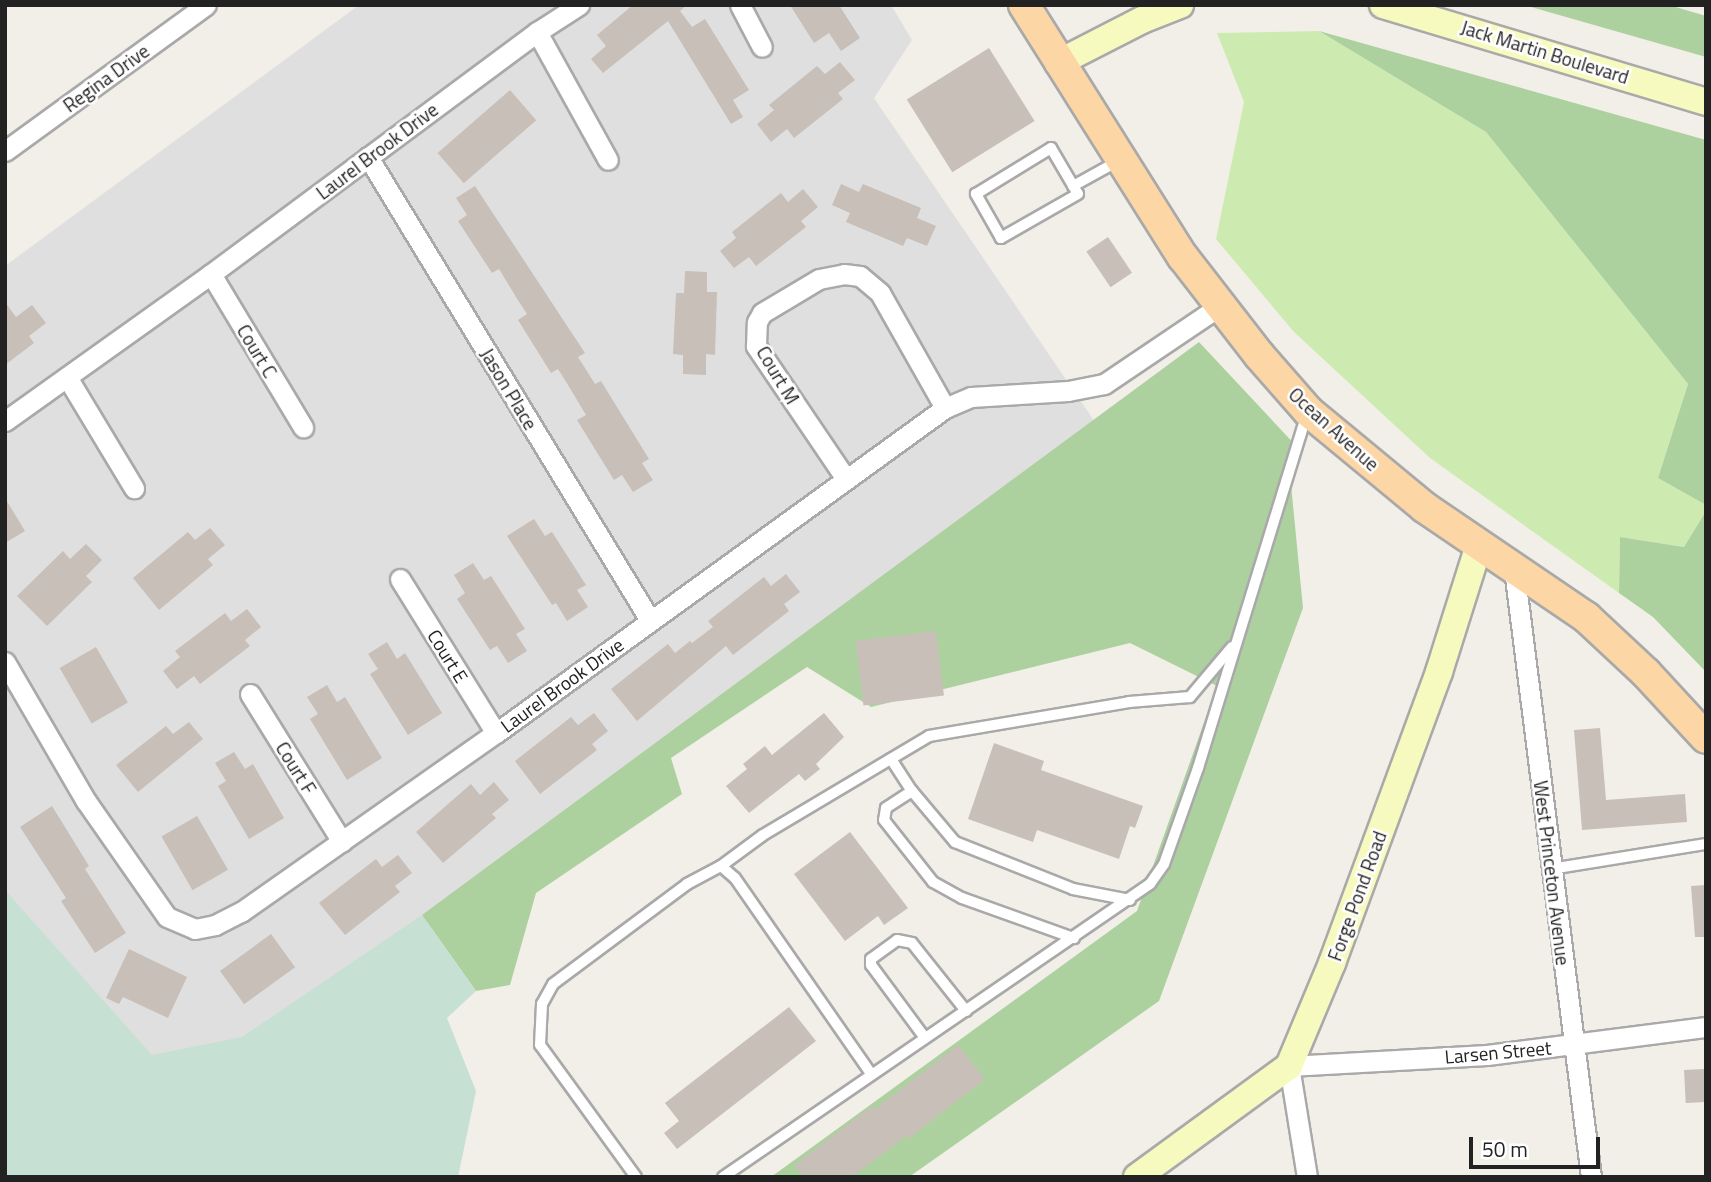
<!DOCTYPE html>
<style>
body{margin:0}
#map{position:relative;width:1711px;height:1182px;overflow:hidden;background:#f2efe9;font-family:"Titillium Web",sans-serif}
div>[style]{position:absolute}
.residential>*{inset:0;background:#e0dfdf}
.grass>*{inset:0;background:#cdebb0}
.forest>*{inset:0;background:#add19e}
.wetland>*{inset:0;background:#c6e0d4}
.building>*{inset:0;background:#c7bfb8;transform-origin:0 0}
.roads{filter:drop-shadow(2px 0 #a9a9a9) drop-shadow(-2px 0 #a9a9a9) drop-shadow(0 2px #a9a9a9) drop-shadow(0 -2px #a9a9a9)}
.lane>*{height:10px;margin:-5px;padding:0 5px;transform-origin:5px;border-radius:5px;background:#fff}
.street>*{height:19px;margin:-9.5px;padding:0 9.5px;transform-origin:9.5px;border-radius:9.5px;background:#fff}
.secondary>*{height:26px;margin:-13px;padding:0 13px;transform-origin:13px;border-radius:13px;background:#f7fabf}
.primary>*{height:30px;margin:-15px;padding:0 15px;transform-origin:15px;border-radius:15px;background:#fcd6a4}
span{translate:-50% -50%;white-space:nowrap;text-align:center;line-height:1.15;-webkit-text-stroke:5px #fff;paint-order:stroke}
.street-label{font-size:19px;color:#222}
.frame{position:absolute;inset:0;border:7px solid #222;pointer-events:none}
.scale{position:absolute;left:1469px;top:1137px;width:131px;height:32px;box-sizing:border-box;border:4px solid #222;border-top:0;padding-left:9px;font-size:21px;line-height:24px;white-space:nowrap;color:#222;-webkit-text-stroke:5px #fff;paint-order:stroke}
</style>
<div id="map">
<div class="residential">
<div style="clip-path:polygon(359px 5px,891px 5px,912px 40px,874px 98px,1110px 444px,237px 1062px,106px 1051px,5px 904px,5px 266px)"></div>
</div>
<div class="grass">
<div style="clip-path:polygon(1319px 31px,1486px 132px,1688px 384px,1658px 478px,1706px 505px,1706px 511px,1684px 547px,1620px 537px,1619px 593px,1430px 458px,1294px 332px,1216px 239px,1244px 102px,1217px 33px)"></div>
</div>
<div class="forest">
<div style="clip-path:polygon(1524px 5px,1669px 5px,1706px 16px,1706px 57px)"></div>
<div style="clip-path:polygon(1319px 31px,1706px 140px,1706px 505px,1658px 478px,1688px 384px,1486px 132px)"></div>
<div style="clip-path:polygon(1199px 342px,1300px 450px,1290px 474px,1303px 608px,1159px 1001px,909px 1177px,771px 1177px,1137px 911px,1217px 686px,1130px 643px,871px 707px,807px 667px,671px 758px,682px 794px,536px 893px,510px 985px,476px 991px,422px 915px)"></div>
<div style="clip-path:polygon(1706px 511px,1706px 672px,1653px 617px,1619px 593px,1620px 537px,1684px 547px)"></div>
</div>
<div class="wetland">
<div style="clip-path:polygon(5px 890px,152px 1055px,242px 1037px,422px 915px,476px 991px,447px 1018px,476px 1091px,458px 1177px,5px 1177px)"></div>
</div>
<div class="building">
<div style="clip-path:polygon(633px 5px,687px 5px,680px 11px,692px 27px,705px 19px,749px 90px,733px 100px,743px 117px,731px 124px,668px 21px,603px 73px,591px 59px,606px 46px,597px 35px)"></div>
<div style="clip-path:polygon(790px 5px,839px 5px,860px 38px,841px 51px,829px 33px,814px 43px)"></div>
<div style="left:989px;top:48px;width:86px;height:97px;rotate:58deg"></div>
<div style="clip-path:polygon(840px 62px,855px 80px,838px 93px,843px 99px,794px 138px,787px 129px,771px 142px,757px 124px,774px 110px,769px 105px,817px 66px,825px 74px)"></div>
<div style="left:510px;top:90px;width:40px;height:96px;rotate:49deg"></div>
<div style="clip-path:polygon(841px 184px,859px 192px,863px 184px,921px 208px,917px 218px,936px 226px,927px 246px,907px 238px,903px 246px,846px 222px,850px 213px,832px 205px)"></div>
<div style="clip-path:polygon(475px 186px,585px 353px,578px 357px,595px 384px,601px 381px,649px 459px,642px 463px,653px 480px,633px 492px,622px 475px,614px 480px,577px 420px,586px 415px,568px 385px,558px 369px,551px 373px,518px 320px,527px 314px,516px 297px,499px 269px,492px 273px,458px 221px,467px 215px,456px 198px)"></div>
<div style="clip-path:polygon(803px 189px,818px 207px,801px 221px,806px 227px,756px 266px,749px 257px,734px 268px,720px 251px,736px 238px,732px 232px,781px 193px,788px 202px)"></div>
<div style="left:1108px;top:237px;width:43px;height:26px;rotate:56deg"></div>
<div style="clip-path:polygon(685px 271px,707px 272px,707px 292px,717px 292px,715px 355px,706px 354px,706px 375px,683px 374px,683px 355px,673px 354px,676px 293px,684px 293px)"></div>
<div style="clip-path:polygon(5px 302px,16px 317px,32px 305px,46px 323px,29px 336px,34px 343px,5px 365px)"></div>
<div style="clip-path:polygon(5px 498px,25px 531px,5px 543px)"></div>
<div style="clip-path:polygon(534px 519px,545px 536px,552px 532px,586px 585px,577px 590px,588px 607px,567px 621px,556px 603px,552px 605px,507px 536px)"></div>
<div style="clip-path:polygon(210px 528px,225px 545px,208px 559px,213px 565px,159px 610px,133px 578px,188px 532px,195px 540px)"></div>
<div style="clip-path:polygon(86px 544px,102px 560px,86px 576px,92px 582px,47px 626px,17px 596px,63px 551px,70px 559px)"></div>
<div style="clip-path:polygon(473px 563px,484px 580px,491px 576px,525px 629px,516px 634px,527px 651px,508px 663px,497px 646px,490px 650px,457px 599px,465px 593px,454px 575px)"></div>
<div style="clip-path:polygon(786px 574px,800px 592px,784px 604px,789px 611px,733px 655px,726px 646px,637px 721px,611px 689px,668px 644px,675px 653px,690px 641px,692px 643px,713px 627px,708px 621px,764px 577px,771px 586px)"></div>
<div style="clip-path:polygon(247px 609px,261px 627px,245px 640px,250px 646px,200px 684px,194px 676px,177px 689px,163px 671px,180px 657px,175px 651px,225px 613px,231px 621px)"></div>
<div style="left:936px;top:631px;width:65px;height:81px;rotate:83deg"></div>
<div style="clip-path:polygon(387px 642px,397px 659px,405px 653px,442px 713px,408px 735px,370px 674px,378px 669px,368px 654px)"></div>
<div style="left:96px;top:647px;width:64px;height:42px;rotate:60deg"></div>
<div style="clip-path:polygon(327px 685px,337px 702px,345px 697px,382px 758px,347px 780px,310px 719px,318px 714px,307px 697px)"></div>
<div style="clip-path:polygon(594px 713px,608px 731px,592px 744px,597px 750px,540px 794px,515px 761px,571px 717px,578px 725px)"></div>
<div style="clip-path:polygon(824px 713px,844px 737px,816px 764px,820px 769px,805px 781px,799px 774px,749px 813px,726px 786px,747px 769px,743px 764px,765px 746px,772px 755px)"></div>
<div style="clip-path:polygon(189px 722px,203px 739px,138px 792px,116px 765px,166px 726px,173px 734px)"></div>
<div style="clip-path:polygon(1600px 728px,1606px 800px,1685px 794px,1687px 822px,1582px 830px,1574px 730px)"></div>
<div style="clip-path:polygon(994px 743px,1044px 761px,1041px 770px,1143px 806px,1135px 828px,1130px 826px,1119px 859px,1037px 830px,1033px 842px,968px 819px)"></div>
<div style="clip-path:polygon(234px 752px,245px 769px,253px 764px,284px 818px,249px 839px,218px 786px,226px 781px,215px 763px)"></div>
<div style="clip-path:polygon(494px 782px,509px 800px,492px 814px,496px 818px,443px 863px,416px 832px,471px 784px,480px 795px)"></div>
<div style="clip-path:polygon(52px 806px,89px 866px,85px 869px,126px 933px,95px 953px,61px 901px,66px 898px,20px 827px)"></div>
<div style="left:197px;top:816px;width:62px;height:41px;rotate:60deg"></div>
<div style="clip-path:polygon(850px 832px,908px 908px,884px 925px,878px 916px,845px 941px,794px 874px)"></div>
<div style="clip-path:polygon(398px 855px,412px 873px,395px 886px,400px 892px,345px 935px,319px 903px,376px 859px,382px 867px)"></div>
<div style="clip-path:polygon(1706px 885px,1706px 937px,1695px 937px,1691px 886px)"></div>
<div style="left:271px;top:934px;width:41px;height:63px;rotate:54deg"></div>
<div style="clip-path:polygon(129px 949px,187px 977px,168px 1018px,123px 997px,119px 1004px,106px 998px)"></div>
<div style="clip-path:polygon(789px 1007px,816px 1041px,677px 1149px,664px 1133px,679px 1121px,665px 1103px)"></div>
<div style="clip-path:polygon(958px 1045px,985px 1079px,908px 1139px,906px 1136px,852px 1177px,803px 1177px,794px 1165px,872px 1106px,875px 1109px)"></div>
<div style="left:1704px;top:1069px;width:33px;height:20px;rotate:87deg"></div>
</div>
<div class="roads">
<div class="lane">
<div style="left:1051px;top:148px;width:53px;rotate:59.6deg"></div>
<div style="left:1078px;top:194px;width:89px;rotate:150.3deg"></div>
<div style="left:1001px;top:238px;width:51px;rotate:-119.6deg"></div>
<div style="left:976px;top:194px;width:88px;rotate:-31.5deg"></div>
<div style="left:1073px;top:186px;width:54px;rotate:-29deg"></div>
<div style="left:891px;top:759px;width:38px;rotate:57deg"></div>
<div style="left:912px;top:791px;width:67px;rotate:49.9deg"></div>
<div style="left:955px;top:842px;width:127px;rotate:21.7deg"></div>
<div style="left:1073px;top:889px;width:58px;rotate:10.9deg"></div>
<div style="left:912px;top:791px;width:31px;rotate:147deg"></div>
<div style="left:886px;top:808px;width:12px;rotate:99deg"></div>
<div style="left:884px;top:820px;width:79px;rotate:51.7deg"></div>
<div style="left:933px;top:882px;width:33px;rotate:29deg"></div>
<div style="left:962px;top:898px;width:119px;rotate:19.7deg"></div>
<div style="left:721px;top:866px;width:52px;rotate:-36.4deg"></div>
<div style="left:763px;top:835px;width:193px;rotate:-30.8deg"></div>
<div style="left:929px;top:736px;width:203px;rotate:-9.6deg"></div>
<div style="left:1129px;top:702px;width:61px;rotate:-4.7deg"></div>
<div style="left:1190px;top:697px;width:65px;rotate:-50deg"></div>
<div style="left:1551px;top:869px;width:157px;rotate:-9.2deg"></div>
<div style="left:925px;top:1038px;width:91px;rotate:-126.5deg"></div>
<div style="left:871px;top:965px;width:6px;rotate:-90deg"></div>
<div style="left:871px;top:959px;width:32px;rotate:-36deg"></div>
<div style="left:897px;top:940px;width:15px;rotate:11deg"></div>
<div style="left:912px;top:943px;width:87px;rotate:51.5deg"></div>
<div style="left:636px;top:1177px;width:163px;rotate:-126deg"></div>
<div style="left:540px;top:1045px;width:41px;rotate:-87.2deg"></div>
<div style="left:542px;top:1004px;width:23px;rotate:-61deg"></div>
<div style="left:553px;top:984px;width:167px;rotate:-36.7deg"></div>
<div style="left:687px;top:884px;width:38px;rotate:-28deg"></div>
<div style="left:721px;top:866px;width:18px;rotate:41deg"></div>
<div style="left:735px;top:878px;width:239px;rotate:55.2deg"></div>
<div style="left:723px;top:1177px;width:518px;rotate:-34.46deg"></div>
<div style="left:1150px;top:884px;width:24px;rotate:-55deg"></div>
<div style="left:1164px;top:864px;width:102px;rotate:-70.5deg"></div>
<div style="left:1198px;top:768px;width:370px;rotate:-72.9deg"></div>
</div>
<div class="street">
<div style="left:740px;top:5px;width:47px;rotate:62.4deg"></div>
<div style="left:537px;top:32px;width:146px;rotate:61deg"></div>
<div style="left:5px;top:151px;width:248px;rotate:-36deg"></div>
<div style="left:368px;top:157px;width:542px;rotate:58.66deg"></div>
<div style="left:211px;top:274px;width:179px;rotate:59deg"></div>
<div style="left:67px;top:377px;width:130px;rotate:58.9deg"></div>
<div style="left:5px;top:421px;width:253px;rotate:-35.5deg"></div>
<div style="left:211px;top:274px;width:406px;rotate:-36.6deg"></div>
<div style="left:537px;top:32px;width:50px;rotate:-32.7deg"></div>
<div style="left:846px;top:479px;width:161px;rotate:-124.1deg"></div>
<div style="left:756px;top:346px;width:24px;rotate:-88deg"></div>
<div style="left:757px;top:322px;width:10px;rotate:-61deg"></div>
<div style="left:762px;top:313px;width:66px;rotate:-30.8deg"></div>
<div style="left:819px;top:279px;width:25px;rotate:-11deg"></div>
<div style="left:844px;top:274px;width:16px;rotate:7deg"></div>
<div style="left:860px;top:276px;width:26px;rotate:40deg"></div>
<div style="left:880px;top:293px;width:132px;rotate:60.5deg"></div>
<div style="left:1514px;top:569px;width:613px;rotate:82.78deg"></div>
<div style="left:400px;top:579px;width:181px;rotate:58.1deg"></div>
<div style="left:5px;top:662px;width:161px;rotate:59.8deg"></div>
<div style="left:86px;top:801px;width:141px;rotate:55.1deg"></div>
<div style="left:167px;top:917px;width:30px;rotate:23deg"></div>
<div style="left:195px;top:929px;width:20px;rotate:-11deg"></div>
<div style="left:215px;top:925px;width:29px;rotate:-27deg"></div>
<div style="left:241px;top:912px;width:312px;rotate:-35.1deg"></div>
<div style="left:496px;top:733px;width:554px;rotate:-35.9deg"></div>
<div style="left:945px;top:408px;width:28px;rotate:-23deg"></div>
<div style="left:971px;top:397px;width:97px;rotate:-3.5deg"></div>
<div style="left:1068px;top:391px;width:37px;rotate:-11deg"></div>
<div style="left:1104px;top:384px;width:141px;rotate:-34deg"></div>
<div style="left:250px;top:694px;width:174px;rotate:58.1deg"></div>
<div style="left:1307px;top:1177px;width:112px;rotate:-99.2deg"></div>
<div style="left:1289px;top:1066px;width:198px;rotate:-3.2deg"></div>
<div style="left:1487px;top:1055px;width:221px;rotate:-7.3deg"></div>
</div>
<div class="secondary">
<div style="left:1383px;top:5px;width:337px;rotate:16.7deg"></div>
<div style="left:1058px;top:63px;width:94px;rotate:-27.1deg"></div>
<div style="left:1142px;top:20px;width:41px;rotate:-21.5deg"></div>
<div style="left:1137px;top:1177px;width:188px;rotate:-36.1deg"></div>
<div style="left:1289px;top:1066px;width:112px;rotate:-67.3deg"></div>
<div style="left:1332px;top:963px;width:310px;rotate:-69.8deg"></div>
<div style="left:1439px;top:672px;width:133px;rotate:-72.5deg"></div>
</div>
<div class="primary">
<div style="left:1024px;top:5px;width:298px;rotate:57.8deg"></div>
<div style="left:1183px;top:257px;width:124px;rotate:52.2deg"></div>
<div style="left:1259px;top:355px;width:74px;rotate:48.8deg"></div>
<div style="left:1308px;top:411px;width:151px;rotate:39.6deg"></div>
<div style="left:1424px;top:507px;width:196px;rotate:34.2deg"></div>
<div style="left:1586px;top:617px;width:82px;rotate:43deg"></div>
<div style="left:1646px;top:673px;width:88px;rotate:47.3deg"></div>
</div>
</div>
<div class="street-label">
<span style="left:1545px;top:52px;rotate:17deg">Jack Martin Boulevard</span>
<span style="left:106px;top:78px;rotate:-36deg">Regina Drive</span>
<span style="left:377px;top:151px;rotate:-37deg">Laurel Brook Drive</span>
<span style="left:257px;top:351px;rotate:59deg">Court C</span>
<span style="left:778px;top:375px;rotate:59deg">Court M</span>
<span style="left:509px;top:389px;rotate:59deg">Jason Place</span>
<span style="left:1334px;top:429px;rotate:42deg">Ocean Avenue</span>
<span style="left:448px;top:656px;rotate:58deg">Court E</span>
<span style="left:562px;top:685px;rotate:-36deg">Laurel Brook Drive</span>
<span style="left:296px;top:768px;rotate:58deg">Court F</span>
<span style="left:1552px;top:873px;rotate:83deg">West Princeton Avenue</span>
<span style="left:1357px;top:896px;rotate:-70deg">Forge Pond Road</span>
<span style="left:1498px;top:1052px;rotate:-5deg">Larsen Street</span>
</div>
<div class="frame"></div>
<div class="scale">50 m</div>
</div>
